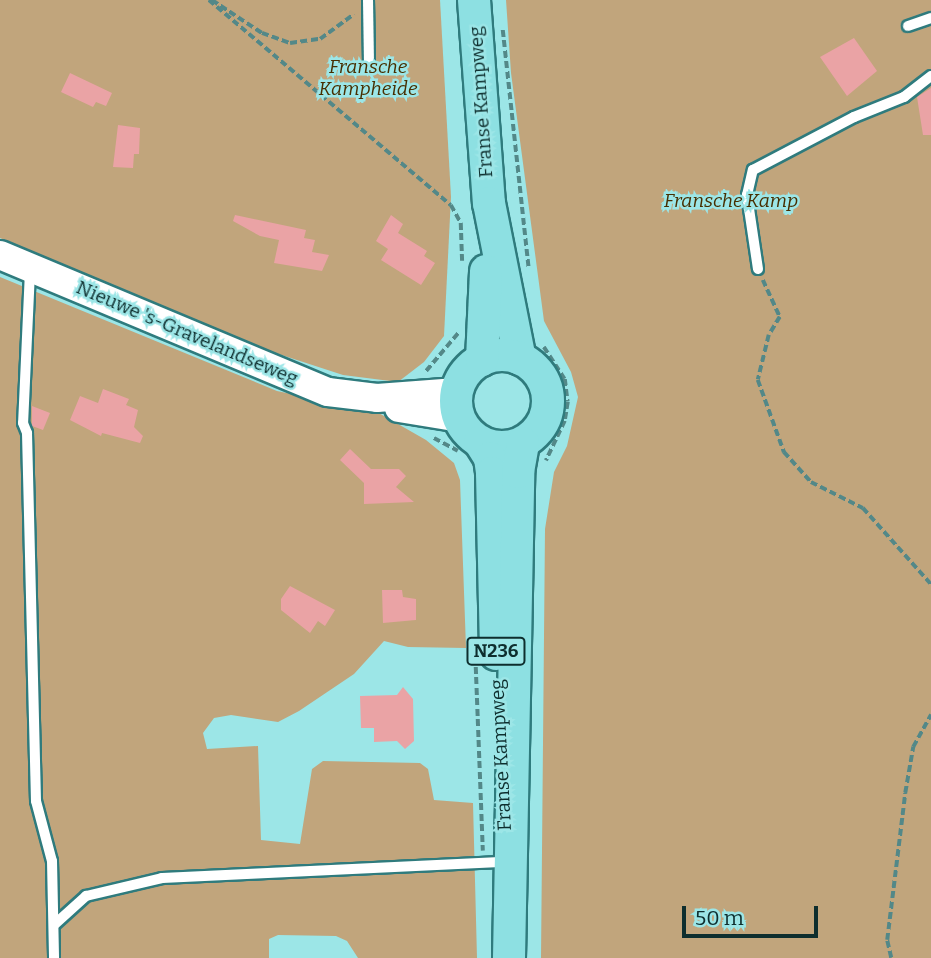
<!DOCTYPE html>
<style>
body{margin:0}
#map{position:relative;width:931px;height:958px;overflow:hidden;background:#9ce6e7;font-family:Bitter,serif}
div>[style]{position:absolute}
.green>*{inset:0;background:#c1a57c}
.building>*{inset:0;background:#eaa3a5}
.path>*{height:3.5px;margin-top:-1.75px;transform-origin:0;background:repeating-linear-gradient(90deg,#538888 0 7px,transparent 0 10.5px)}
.roads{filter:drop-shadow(2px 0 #2f7b7d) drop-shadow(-2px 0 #2f7b7d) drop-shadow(0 2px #2f7b7d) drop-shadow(0 -2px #2f7b7d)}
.service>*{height:10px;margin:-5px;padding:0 5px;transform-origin:5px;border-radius:5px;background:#fff}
.secondary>*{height:28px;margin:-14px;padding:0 14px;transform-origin:14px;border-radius:14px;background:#fff}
.primary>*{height:32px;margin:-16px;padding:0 16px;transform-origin:16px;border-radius:16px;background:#8de0e2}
.primary>.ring{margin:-16px;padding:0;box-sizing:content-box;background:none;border:32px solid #8de0e2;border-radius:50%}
span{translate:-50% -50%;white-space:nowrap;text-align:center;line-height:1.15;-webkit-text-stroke:5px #9ce6e7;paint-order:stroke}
.shield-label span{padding:2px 5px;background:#9ce6e7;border:2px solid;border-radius:5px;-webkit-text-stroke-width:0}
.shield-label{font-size:18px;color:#0e2e2e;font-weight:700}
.park-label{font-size:19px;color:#472e00;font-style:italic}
.street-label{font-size:19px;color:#0e2e2e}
.scale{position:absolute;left:682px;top:906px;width:136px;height:32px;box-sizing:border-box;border:4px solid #0e2e2e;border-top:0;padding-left:9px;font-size:21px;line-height:24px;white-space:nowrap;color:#0e2e2e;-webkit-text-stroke:5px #9ce6e7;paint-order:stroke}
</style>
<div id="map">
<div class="green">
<div style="clip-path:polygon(0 0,440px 0,451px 197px,444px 336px,424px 362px,398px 382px,343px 375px,193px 326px,0 238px)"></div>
<div style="clip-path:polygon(506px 0,931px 0,931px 958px,541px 958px,545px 529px,554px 472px,567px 446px,578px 397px,571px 372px,544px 321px,511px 73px)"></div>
<div style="clip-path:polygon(0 277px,277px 391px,377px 412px,426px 440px,454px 463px,460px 480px,466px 648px,408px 647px,384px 641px,354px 674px,299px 711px,278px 722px,231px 715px,214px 718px,203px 733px,207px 749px,258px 746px,261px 840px,300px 844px,312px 769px,323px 761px,420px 763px,428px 769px,434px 800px,473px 803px,477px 958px,358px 958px,347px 941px,336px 936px,278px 935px,269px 939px,269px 958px,0 958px)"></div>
</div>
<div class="building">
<div style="clip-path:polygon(854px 38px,877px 71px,847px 96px,820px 57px)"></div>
<div style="clip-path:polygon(70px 73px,112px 93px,106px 106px,96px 102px,93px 107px,61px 92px)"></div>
<div style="clip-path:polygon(931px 88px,931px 135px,923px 135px,917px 97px)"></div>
<div style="clip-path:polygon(118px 125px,140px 128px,139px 154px,134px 154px,133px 168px,113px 167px)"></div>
<div style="clip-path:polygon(235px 215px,306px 230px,304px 238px,315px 240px,312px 252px,329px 255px,322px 271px,274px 263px,279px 240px,260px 236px,233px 221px)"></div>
<div style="clip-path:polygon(391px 215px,403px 224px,398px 233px,427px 251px,424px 256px,435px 263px,421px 285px,381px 260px,388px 249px,376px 241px)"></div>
<div style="clip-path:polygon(103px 389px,129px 399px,126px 405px,138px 410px,134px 427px,143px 436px,140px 443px,102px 433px,101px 436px,70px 420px,80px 396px,98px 403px)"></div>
<div style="clip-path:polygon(32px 406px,50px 413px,43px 430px,32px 426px)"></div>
<div style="clip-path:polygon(350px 449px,371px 469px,399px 469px,406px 476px,396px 487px,414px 502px,364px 504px,364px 483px,340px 460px)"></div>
<div style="clip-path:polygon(290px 586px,335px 610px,325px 626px,318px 621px,310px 633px,281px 610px,281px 599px)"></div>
<div style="clip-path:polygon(382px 590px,402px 590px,403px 597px,416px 599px,416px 620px,383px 623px)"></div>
<div style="clip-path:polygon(403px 687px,413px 699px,414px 741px,405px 749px,397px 741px,374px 742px,374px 728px,361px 728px,360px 696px,397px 695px)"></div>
</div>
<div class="path">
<div style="left:209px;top:0;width:317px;rotate:40.3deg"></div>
<div style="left:451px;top:205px;width:21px;rotate:61deg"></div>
<div style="left:461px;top:223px;width:38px;rotate:88deg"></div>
<div style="left:212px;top:0;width:60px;rotate:33.4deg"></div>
<div style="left:262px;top:33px;width:30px;rotate:20deg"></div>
<div style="left:290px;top:43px;width:30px;rotate:-8deg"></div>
<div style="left:320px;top:39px;width:42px;rotate:-36.3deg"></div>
<div style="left:503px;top:30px;width:240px;rotate:83.8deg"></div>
<div style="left:763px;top:280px;width:41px;rotate:65.3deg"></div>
<div style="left:780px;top:317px;width:21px;rotate:121deg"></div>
<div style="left:769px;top:335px;width:46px;rotate:103.7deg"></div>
<div style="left:758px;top:380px;width:77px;rotate:70.1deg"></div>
<div style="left:784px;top:452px;width:40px;rotate:48deg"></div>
<div style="left:811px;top:482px;width:58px;rotate:26.6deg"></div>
<div style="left:863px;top:508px;width:102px;rotate:48.2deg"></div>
<div style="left:544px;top:347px;width:38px;rotate:57deg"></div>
<div style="left:565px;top:379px;width:23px;rotate:83deg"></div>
<div style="left:568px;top:402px;width:19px;rotate:99deg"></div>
<div style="left:565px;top:421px;width:44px;rotate:115.4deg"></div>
<div style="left:426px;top:371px;width:51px;rotate:-49.8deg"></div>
<div style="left:434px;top:438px;width:27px;rotate:28deg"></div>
<div style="left:476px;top:667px;width:184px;rotate:87.8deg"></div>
<div style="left:891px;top:958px;width:18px;rotate:-103deg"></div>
<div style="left:887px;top:940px;width:148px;rotate:-83deg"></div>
<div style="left:905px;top:793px;width:47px;rotate:-80.1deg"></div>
<div style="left:913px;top:747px;width:37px;rotate:-61deg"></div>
</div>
<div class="roads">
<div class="service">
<div style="left:368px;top:0;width:65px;rotate:89.1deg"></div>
<div style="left:908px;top:26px;width:24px;rotate:-19deg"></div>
<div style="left:758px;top:269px;width:75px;rotate:-98.5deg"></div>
<div style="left:747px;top:195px;width:26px;rotate:-77deg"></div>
<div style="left:753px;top:170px;width:114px;rotate:-27.7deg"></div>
<div style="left:854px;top:117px;width:54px;rotate:-21.8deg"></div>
<div style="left:904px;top:97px;width:34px;rotate:-38deg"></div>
<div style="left:30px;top:271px;width:152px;rotate:92.6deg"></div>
<div style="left:23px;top:423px;width:11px;rotate:68deg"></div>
<div style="left:27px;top:433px;width:368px;rotate:88.6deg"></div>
<div style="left:36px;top:801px;width:62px;rotate:75.1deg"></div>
<div style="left:52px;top:861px;width:97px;rotate:88.8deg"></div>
<div style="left:55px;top:924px;width:42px;rotate:-42.1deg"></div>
<div style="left:86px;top:896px;width:78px;rotate:-13.3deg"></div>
<div style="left:162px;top:878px;width:344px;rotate:-2.7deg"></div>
</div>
<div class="secondary">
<div style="left:0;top:255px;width:355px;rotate:22.7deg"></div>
<div style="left:328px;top:392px;width:49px;rotate:7deg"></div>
<div style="left:377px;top:398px;width:80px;rotate:-4.3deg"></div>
<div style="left:399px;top:408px;width:62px;rotate:9.3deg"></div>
</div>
<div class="primary">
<div style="left:474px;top:0;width:204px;rotate:85.8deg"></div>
<div style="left:489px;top:203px;width:159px;rotate:78.8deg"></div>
<div class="ring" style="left:456px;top:355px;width:60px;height:60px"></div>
<div style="left:482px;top:360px;width:89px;rotate:-87.4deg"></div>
<div style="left:480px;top:442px;width:19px;rotate:58deg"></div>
<div style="left:490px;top:458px;width:15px;rotate:82deg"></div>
<div style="left:492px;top:473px;width:181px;rotate:88.7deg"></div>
<div style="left:509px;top:958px;width:486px;rotate:-88.9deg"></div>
<div style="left:518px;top:472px;width:29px;rotate:-80deg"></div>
</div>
</div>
<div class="shield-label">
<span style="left:496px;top:651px">N236</span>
</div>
<div class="park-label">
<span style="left:368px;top:78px">Fransche<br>Kampheide</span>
<span style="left:731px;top:201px">Fransche Kamp</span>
</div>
<div class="street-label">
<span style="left:481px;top:102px;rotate:-94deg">Franse Kampweg</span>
<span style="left:187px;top:333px;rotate:23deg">Nieuwe 's-Gravelandseweg</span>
<span style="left:501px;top:755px;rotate:-93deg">Franse Kampweg</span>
</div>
<div class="scale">50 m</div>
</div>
